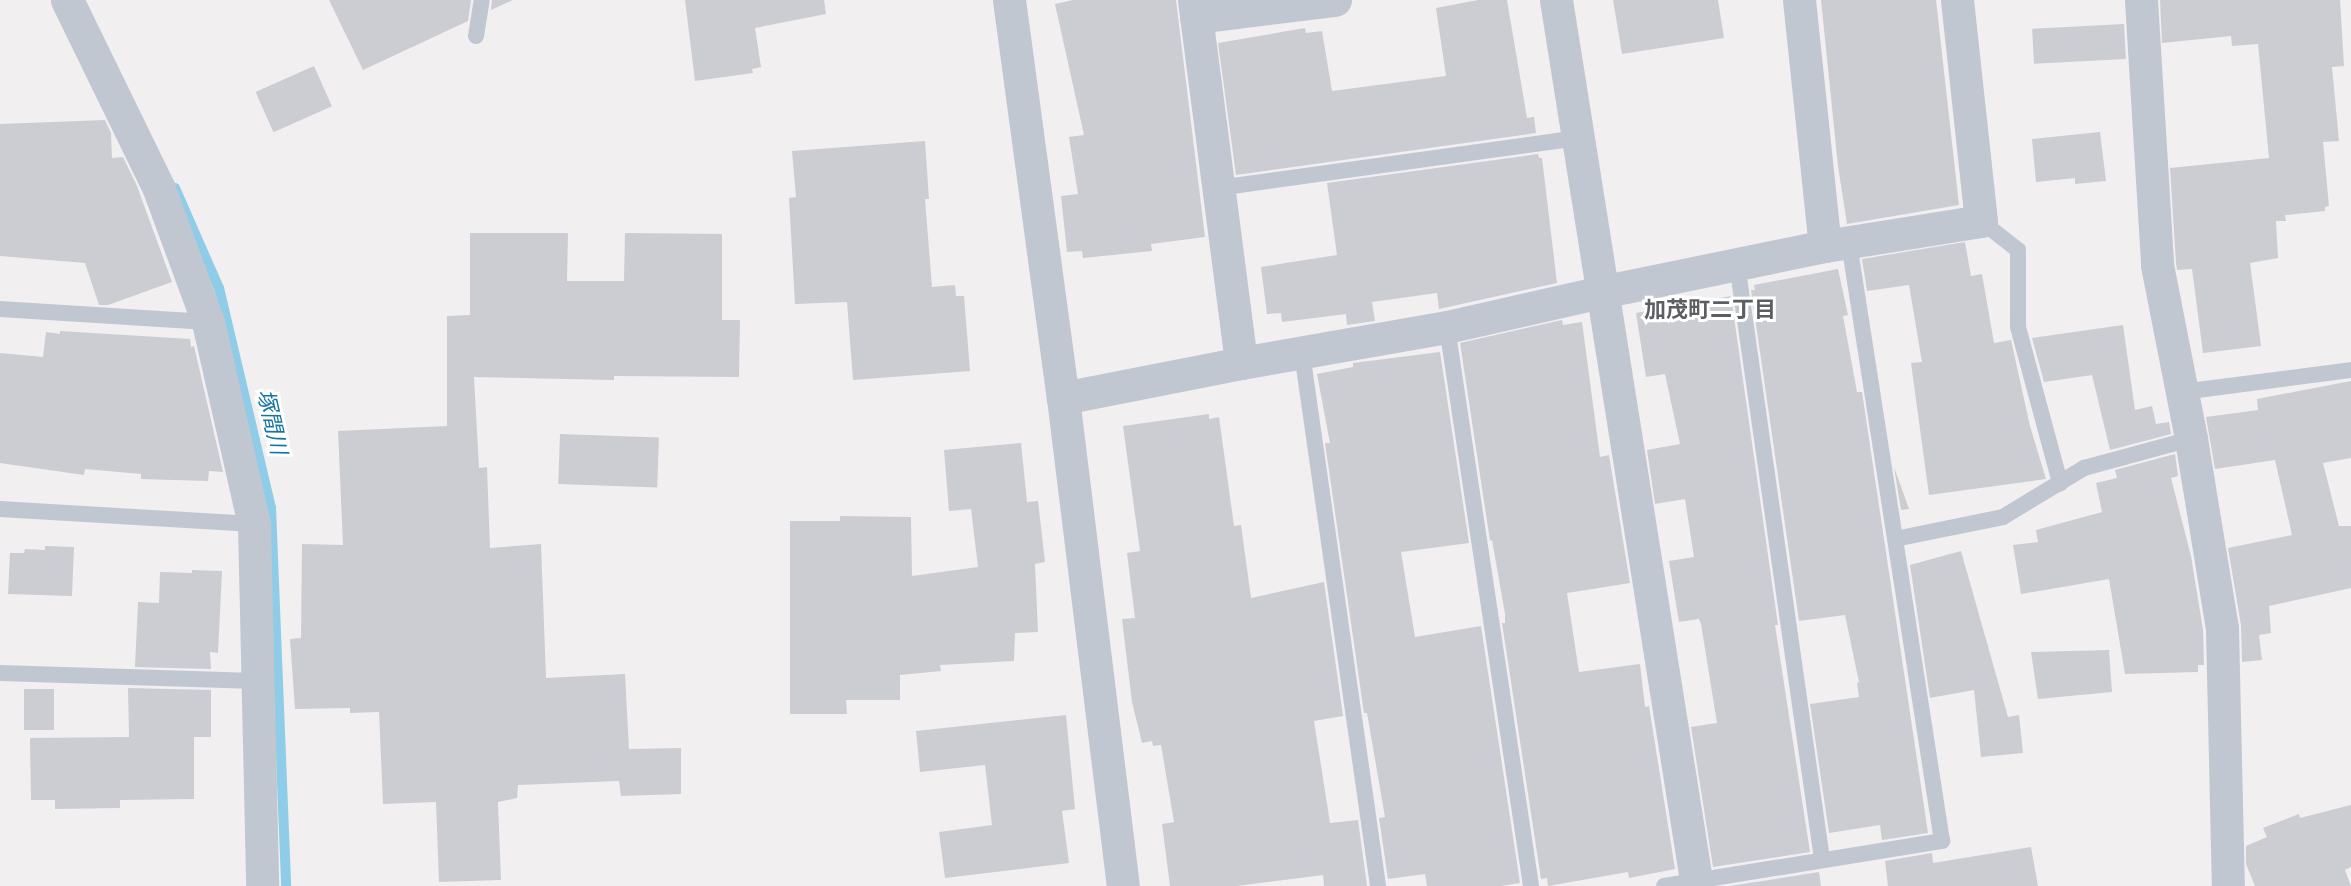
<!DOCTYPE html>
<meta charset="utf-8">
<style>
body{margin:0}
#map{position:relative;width:2351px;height:886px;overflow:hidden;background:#f1efef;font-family:"Alegreya Sans","Noto Sans JP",sans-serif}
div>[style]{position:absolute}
.stream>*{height:10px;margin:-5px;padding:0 5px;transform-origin:5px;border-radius:5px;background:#8fcce7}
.building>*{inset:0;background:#cccdd3;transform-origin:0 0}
.service>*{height:16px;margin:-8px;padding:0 8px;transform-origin:8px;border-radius:8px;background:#c0c7d0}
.minor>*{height:33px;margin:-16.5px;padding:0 16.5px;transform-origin:16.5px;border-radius:16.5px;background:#c0c7d0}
.tertiary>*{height:33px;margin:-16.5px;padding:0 16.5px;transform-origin:16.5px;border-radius:16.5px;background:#c0c7d0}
span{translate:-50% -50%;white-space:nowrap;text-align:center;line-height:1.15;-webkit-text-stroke:6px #fff;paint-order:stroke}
.neighbourhood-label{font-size:22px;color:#5c5e63;font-weight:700}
.water-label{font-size:22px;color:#1476a2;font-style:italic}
</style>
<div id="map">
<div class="stream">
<div style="left:175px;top:188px;width:109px;rotate:66.3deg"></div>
<div style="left:219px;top:288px;width:226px;rotate:76.7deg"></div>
<div style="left:271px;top:508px;width:378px;rotate:87.7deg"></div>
</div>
<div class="building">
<div style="clip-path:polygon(329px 0,471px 0,468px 21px,363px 70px)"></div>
<div style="clip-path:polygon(492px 0,513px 0,491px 10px)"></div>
<div style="clip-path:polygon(685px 0,824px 0,826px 14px,755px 28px,761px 67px,752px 69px,753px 73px,695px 81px)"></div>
<div style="clip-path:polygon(1073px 0,1176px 0,1205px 237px,1151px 244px,1152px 251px,1083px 258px,1082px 251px,1067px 252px,1061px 196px,1078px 194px,1069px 137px,1084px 135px,1055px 4px)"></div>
<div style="clip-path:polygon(1478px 0,1507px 0,1527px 118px,1534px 117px,1536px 133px,1236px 175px,1218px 43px,1305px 28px,1306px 33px,1322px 31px,1332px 91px,1446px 76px,1436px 8px)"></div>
<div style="clip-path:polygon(1613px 0,1718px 0,1724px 38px,1622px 54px)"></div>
<div style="clip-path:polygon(1821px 0,1936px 0,1959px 205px,1847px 224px,1838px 166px)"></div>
<div style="clip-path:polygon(2160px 0,2340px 0,2344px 66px,2332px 67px,2339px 141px,2323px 142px,2329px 206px,2325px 207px,2325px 211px,2285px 215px,2286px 221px,2276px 221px,2278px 258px,2250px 263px,2261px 346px,2203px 353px,2192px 269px,2177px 270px,2176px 263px,2170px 168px,2269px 158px,2258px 44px,2232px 46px,2231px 36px,2162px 43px)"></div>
<div style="left:2124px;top:24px;width:35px;height:92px;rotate:87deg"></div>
<div style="left:314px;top:66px;width:44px;height:64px;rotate:66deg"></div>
<div style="clip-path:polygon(105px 120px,111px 133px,112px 158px,123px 157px,137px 186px,172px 282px,108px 305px,99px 305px,85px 263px,0 256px,0 124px)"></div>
<div style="clip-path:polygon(2100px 132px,2106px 181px,2075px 184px,2075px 178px,2036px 182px,2032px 139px)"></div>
<div style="clip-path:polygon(925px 141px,929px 199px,925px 199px,932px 287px,955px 285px,956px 296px,964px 296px,970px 371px,853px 380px,847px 302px,795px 304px,789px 198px,796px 197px,792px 151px)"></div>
<div style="clip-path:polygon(1538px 154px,1539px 158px,1542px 158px,1557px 283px,1439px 309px,1437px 293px,1372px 302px,1375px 321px,1347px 325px,1346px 314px,1282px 322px,1281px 313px,1267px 314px,1261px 267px,1337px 255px,1327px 183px)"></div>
<div style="clip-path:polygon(470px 233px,568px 233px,567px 281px,624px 281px,625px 233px,722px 234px,722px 320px,740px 320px,739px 377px,614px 376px,614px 380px,474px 377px,479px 468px,487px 467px,490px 548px,541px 544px,546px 678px,625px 674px,629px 749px,681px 748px,681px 794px,621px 796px,619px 781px,518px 785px,517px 798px,498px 802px,501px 880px,439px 882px,436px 802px,383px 804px,379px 712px,350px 713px,350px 708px,295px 709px,290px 639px,301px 638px,302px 544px,343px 545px,338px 431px,447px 426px,447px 316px,470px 315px)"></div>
<div style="clip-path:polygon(1965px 242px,1971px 276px,1982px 274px,1994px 343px,2011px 340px,2030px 426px,2046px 479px,1929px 495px,1911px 363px,1922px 362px,1909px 285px,1867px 291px,1862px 259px)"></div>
<div style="clip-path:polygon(1838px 269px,1848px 315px,1843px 316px,1857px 392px,1862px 392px,1928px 833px,1882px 840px,1880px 825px,1829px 833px,1810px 704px,1859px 697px,1857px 683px,1859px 682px,1845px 615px,1799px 621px,1751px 290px,1755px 290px,1754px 285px)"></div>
<div style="clip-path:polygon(1731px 296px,1778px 625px,1775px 625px,1810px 852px,1713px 867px,1691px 727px,1717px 723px,1701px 624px,1699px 619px,1679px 622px,1669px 561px,1694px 557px,1685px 499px,1655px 504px,1647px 450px,1680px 444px,1665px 374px,1646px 377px,1636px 313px)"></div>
<div style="clip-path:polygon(1562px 320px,1563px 325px,1582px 322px,1600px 457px,1609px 455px,1630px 583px,1567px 593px,1579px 672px,1640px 664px,1645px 707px,1649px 706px,1675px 869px,1629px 878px,1628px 872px,1548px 886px,1547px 878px,1541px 879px,1502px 623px,1505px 623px,1505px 614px,1492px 540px,1490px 541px,1460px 343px)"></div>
<div style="clip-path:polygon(2123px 325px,2135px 410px,2152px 406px,2156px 424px,2169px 422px,2171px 434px,2110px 450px,2092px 375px,2044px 382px,2032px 338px)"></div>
<div style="clip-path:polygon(60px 331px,190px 339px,191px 347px,194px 346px,223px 472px,209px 471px,208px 481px,141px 479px,141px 474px,85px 469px,84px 475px,0 463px,0 353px,43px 357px,46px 332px,60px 334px)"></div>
<div style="clip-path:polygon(1440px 352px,1469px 543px,1401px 552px,1415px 637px,1481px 626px,1520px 883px,1501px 886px,1427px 886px,1425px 874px,1388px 879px,1379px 818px,1385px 817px,1367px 713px,1364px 713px,1325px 443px,1330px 443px,1317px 374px,1353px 367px,1353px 363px)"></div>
<div style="clip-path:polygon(2351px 381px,2351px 458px,2323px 463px,2339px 526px,2351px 526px,2351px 588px,2269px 606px,2271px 633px,2259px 635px,2262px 660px,2242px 662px,2241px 625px,2228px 548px,2292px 535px,2275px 460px,2215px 469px,2206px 417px,2258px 410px,2257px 399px)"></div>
<div style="clip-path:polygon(1209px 414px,1209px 419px,1219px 417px,1234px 526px,1241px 525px,1251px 598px,1324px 582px,1343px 716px,1314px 721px,1330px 823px,1358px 820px,1367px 886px,1324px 886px,1323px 875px,1237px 886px,1170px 886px,1162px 824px,1174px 822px,1161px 745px,1153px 746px,1152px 741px,1142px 743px,1132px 702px,1122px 619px,1135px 618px,1127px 553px,1140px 551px,1123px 426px)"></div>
<div style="left:560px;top:434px;width:99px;height:50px;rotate:2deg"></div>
<div style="clip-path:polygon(1021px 443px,1027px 502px,1038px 501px,1045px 562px,1035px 564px,1038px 632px,1015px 633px,1014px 661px,940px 665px,941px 671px,900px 675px,900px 700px,846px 700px,847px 714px,790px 714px,790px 521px,840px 521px,840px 516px,911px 517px,912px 576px,978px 567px,971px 509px,949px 511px,944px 450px)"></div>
<div style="clip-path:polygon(2175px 454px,2178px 476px,2171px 478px,2191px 556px,2203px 630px,2204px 665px,2198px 665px,2198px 672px,2125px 674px,2109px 579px,2021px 594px,2013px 545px,2038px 542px,2036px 530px,2102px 512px,2096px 483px,2117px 478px,2115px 470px)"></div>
<div style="clip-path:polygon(1894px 467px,1909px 509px,1901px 510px)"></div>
<div style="clip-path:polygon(45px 546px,74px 547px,72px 596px,8px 594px,10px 553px,24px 553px,25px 549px,45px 550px)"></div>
<div style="clip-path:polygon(1961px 551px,2008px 717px,2019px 715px,2023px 753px,1981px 757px,1974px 690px,1930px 698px,1910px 565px)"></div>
<div style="clip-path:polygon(192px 570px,222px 571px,218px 653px,210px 652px,211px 669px,135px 667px,138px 602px,159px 603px,160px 572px,192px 573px)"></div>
<div style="clip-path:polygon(2109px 650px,2112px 692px,2038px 699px,2031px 652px)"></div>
<div style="clip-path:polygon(128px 688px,211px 690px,211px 737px,194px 737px,194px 799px,120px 800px,120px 808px,55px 809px,55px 800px,31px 800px,30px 738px,129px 737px)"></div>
<div style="left:24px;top:689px;width:30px;height:41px"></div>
<div style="clip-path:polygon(1066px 715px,1075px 809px,1062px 811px,1069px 863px,945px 878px,939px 832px,992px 825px,985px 765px,920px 772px,916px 731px)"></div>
<div style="clip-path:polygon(2351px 805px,2351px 867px,2345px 870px,2351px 886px,2255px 886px,2246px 864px,2246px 846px,2267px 837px,2263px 828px,2299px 814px,2300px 818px)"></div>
<div style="clip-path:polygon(2031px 847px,2038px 886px,1888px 886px,1885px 861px,1932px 853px,1933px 863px)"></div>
<div style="clip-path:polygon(1819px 872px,1821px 886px,1730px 886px)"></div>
</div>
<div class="service">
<div style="left:476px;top:36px;width:36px;rotate:-81deg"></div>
<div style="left:1218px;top:188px;width:362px;rotate:-7.9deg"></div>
<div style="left:1981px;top:221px;width:47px;rotate:38.1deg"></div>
<div style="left:2018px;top:250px;width:77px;rotate:90deg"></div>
<div style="left:2018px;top:327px;width:162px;rotate:74.9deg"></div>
<div style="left:1737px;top:264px;width:601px;rotate:81.87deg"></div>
<div style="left:0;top:309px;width:208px;rotate:3.6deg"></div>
<div style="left:1447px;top:327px;width:565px;rotate:81.45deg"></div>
<div style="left:1302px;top:353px;width:538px;rotate:81.88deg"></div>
<div style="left:2182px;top:392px;width:170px;rotate:-7.4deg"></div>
<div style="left:0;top:509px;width:254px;rotate:3.4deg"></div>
<div style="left:1895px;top:539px;width:110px;rotate:-11.5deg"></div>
<div style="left:2003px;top:517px;width:95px;rotate:-31.2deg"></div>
<div style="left:2084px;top:468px;width:111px;rotate:-15.2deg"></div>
<div style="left:0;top:673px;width:256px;rotate:1.8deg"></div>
<div style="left:1664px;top:886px;width:282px;rotate:-9.2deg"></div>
<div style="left:1942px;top:841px;width:605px;rotate:-98.84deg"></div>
</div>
<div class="minor">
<div style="left:67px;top:0;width:210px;rotate:64deg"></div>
<div style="left:159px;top:189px;width:142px;rotate:69.8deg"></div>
<div style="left:208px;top:322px;width:207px;rotate:77.2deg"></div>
<div style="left:254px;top:524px;width:362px;rotate:88.7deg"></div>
<div style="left:1194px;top:0;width:366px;rotate:82.6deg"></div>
<div style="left:1556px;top:0;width:897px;rotate:80.96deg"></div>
<div style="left:1799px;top:0;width:247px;rotate:84deg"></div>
<div style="left:2141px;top:0;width:265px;rotate:86.5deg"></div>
<div style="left:2157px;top:265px;width:177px;rotate:78.9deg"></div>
<div style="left:2191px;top:439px;width:192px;rotate:80.7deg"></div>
<div style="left:2222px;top:628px;width:258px;rotate:88.7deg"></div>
<div style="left:1196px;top:17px;width:140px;rotate:-7deg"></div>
<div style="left:1063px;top:398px;width:181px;rotate:-11.1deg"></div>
<div style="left:1241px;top:363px;width:209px;rotate:-9.9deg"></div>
<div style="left:1447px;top:327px;width:158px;rotate:-12.8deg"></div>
<div style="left:1601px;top:292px;width:229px;rotate:-11.6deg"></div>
<div style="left:1825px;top:246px;width:158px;rotate:-9.1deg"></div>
<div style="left:1981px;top:221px;width:222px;rotate:-96.2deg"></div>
</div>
<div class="tertiary">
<div style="left:1009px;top:0;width:402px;rotate:82.3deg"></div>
<div style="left:1063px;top:398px;width:492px;rotate:83deg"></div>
</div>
<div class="neighbourhood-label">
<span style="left:1710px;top:311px">加茂町二丁目</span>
</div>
<div class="water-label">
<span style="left:271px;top:422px;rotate:77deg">塚間川</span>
</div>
</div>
